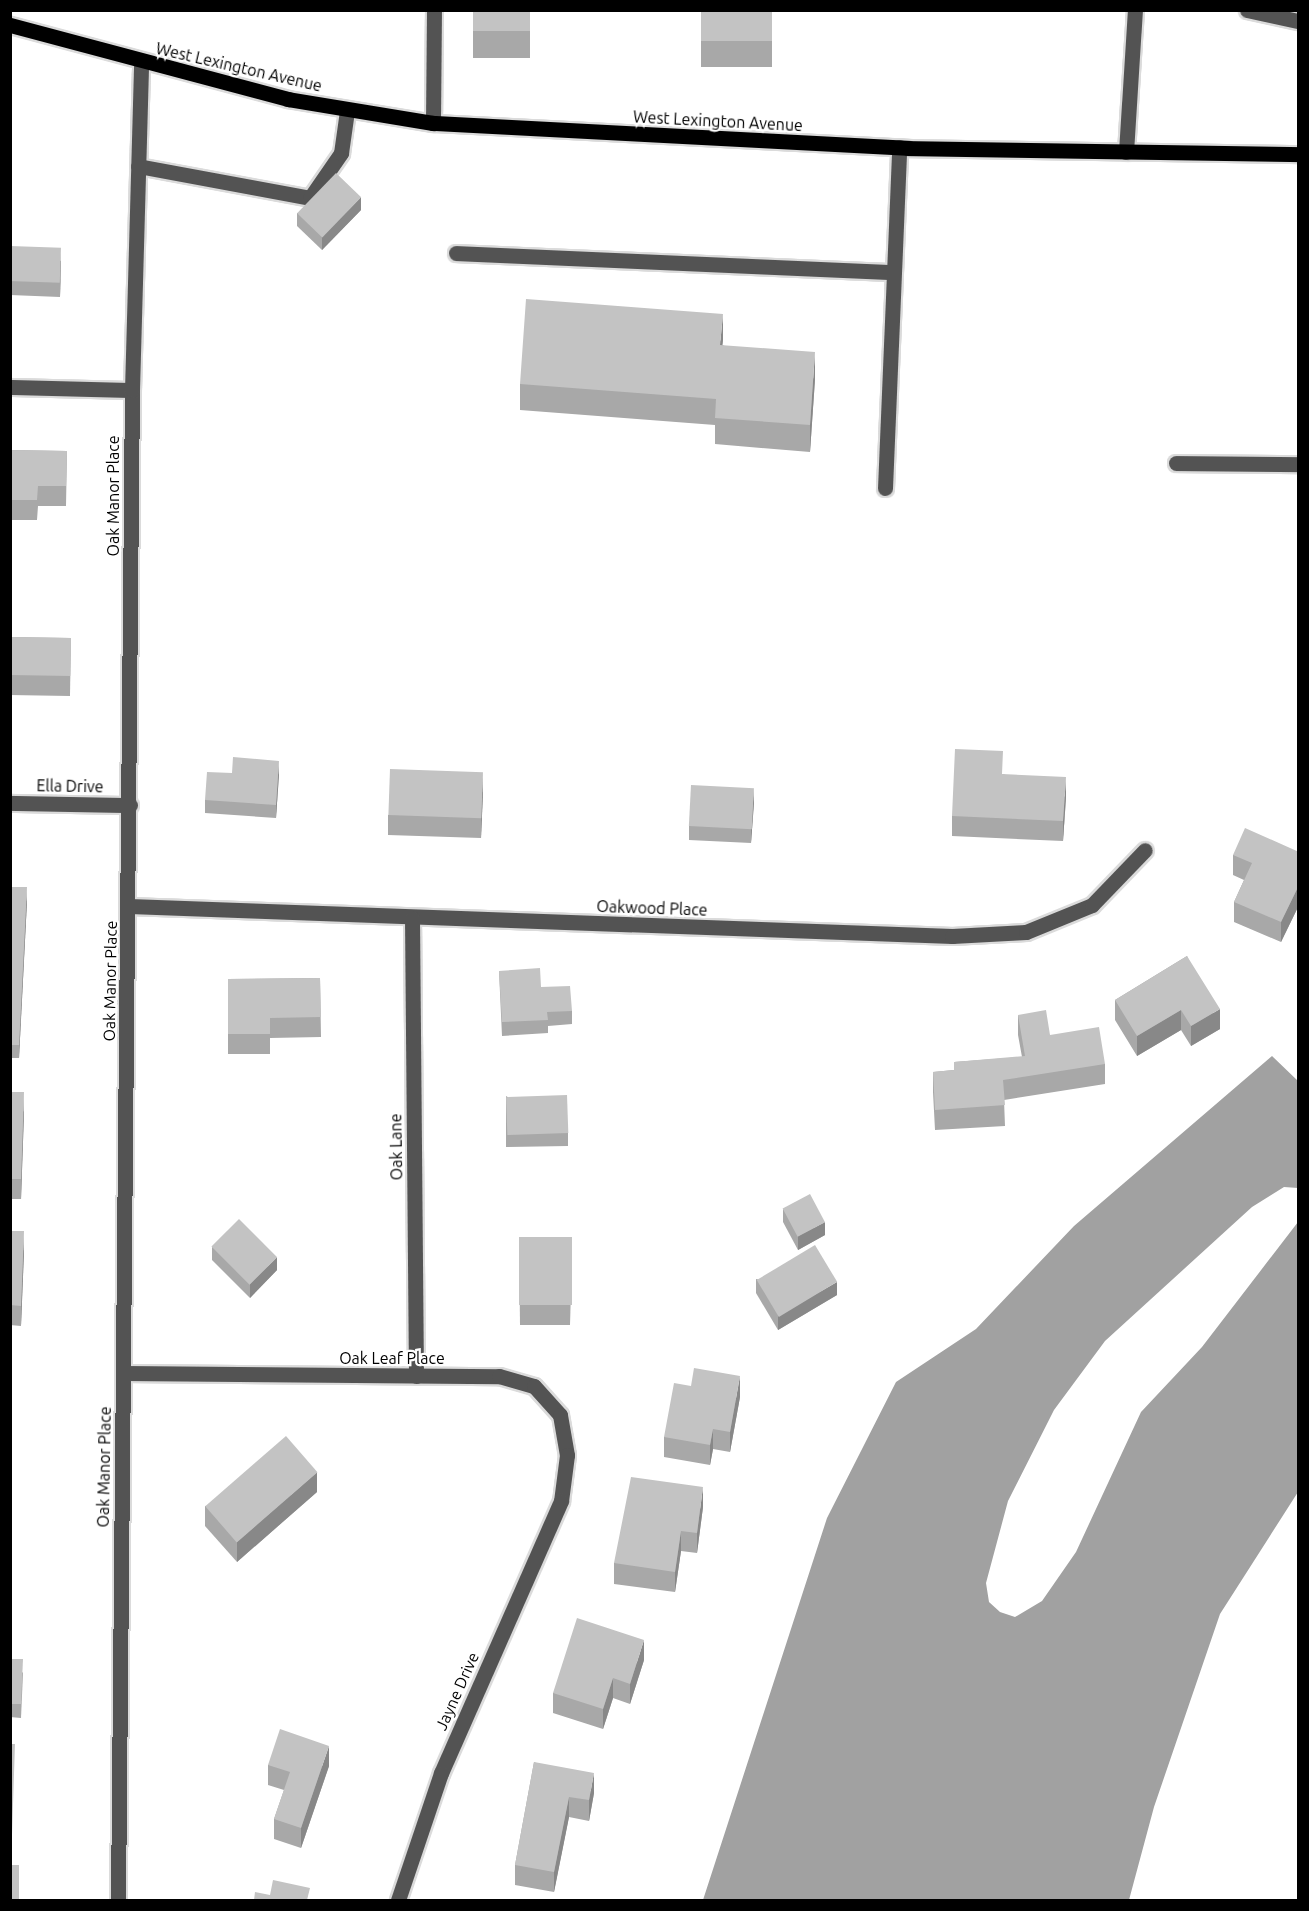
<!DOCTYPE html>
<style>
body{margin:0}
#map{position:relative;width:1309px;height:1911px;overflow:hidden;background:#fff;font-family:Ubuntu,sans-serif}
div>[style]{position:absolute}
.water>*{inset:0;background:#a1a1a1}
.roads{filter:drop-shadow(2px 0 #dbdbdb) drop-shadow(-2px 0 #dbdbdb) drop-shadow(0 2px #dbdbdb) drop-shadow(0 -2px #dbdbdb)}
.minor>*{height:15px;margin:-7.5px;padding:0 7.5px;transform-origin:7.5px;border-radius:7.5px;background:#535353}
.major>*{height:15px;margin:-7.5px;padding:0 7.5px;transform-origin:7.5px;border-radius:7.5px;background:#000}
.wall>*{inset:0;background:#a8a8a8;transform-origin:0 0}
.shaded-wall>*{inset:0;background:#888}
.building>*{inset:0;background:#c3c3c3;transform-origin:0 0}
span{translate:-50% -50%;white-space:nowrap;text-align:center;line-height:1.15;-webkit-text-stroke:4.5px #fff;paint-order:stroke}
.street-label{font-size:16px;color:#000}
.frame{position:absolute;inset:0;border:12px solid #000;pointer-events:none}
</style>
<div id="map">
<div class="water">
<div style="clip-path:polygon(1272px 1056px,1298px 1081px,1298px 1188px,1284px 1187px,1252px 1207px,1105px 1341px,1054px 1410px,1008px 1501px,986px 1583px,989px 1602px,1000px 1612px,1015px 1617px,1042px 1601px,1076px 1552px,1141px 1412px,1202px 1347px,1298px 1222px,1298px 1492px,1220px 1614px,1154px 1807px,1129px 1900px,703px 1900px,827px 1518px,896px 1382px,976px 1329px,1074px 1226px)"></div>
</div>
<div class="roads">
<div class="minor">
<div style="left:1247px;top:10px;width:52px;rotate:12.2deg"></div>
<div style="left:433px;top:123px;width:113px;rotate:-89.5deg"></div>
<div style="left:1126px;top:152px;width:142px;rotate:-86.4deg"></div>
<div style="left:138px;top:166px;width:175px;rotate:10.5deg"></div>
<div style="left:310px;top:198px;width:55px;rotate:-55.4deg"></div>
<div style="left:341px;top:153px;width:42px;rotate:-81.9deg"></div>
<div style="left:456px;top:253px;width:437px;rotate:2.5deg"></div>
<div style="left:10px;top:387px;width:122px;rotate:1.4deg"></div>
<div style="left:1176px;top:463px;width:122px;rotate:0.5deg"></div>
<div style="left:885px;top:488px;width:341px;rotate:-87.6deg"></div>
<div style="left:10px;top:803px;width:120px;rotate:1deg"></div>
<div style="left:129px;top:906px;width:824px;rotate:2.09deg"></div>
<div style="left:952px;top:936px;width:74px;rotate:-3.1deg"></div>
<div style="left:1026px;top:932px;width:71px;rotate:-22.2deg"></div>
<div style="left:1092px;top:905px;width:76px;rotate:-46.1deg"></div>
<div style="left:412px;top:918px;width:458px;rotate:89.5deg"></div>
<div style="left:123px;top:1373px;width:376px;rotate:0.5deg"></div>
<div style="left:499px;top:1376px;width:36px;rotate:16deg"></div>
<div style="left:534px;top:1386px;width:39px;rotate:48deg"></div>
<div style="left:560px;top:1415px;width:41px;rotate:80.1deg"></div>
<div style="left:567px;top:1455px;width:46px;rotate:97.4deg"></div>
<div style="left:561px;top:1501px;width:297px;rotate:113.8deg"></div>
<div style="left:441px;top:1773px;width:134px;rotate:108.7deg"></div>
<div style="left:118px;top:1900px;width:1510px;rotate:-89.47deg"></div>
<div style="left:132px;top:390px;width:327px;rotate:-88.4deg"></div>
</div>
<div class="major">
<div style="left:10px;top:25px;width:288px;rotate:14.9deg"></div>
<div style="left:288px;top:99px;width:147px;rotate:9.4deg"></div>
<div style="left:433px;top:123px;width:476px;rotate:3deg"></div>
<div style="left:908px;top:148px;width:390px;rotate:0.9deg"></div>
</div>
</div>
<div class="wall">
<div style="left:473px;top:10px;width:57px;height:48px"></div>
<div style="left:701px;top:10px;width:71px;height:57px"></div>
<div style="clip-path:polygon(361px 210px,322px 250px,297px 226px,297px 213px)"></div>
<div style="clip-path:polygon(10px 246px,61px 261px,60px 297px,10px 295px)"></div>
<div style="clip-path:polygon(723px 340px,722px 345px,815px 379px,810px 452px,715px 444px,715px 425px,520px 410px,520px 384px)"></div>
<div style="clip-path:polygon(10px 450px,67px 451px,66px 506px,38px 506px,37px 520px,10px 520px)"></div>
<div style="left:10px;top:637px;width:61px;height:58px;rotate:1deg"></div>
<div style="clip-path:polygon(232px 773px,279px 774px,276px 818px,205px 813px,205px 800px)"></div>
<div style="clip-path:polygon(1003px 774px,1066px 797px,1063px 841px,952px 836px,952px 816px)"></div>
<div style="clip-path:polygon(483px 792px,481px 838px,388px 835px,388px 815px)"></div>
<div style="clip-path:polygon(754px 802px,751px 843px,689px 840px,689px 826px)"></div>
<div style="clip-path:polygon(1299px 852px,1299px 905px,1281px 942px,1234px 922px,1234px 902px,1244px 880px,1233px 875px,1233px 855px)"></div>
<div style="clip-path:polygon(10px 887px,27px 901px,19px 1058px,10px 1058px)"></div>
<div style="clip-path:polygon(1187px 956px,1220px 1029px,1191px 1046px,1181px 1030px,1137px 1056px,1115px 1020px,1115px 1000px)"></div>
<div style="clip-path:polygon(499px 971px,541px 987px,572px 1011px,572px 1024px,548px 1026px,548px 1033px,502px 1036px)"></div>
<div style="clip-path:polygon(320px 978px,321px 1037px,270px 1038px,270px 1054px,228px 1054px,228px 979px)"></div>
<div style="clip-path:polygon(1018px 1015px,1050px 1035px,1105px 1064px,1105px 1084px,1004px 1100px,1005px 1126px,935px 1130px,933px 1092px,933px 1072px,954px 1070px,954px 1062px,1022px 1057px,1018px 1035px)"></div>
<div style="clip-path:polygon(10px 1092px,24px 1112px,21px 1199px,10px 1199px)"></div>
<div style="clip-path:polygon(506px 1096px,568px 1133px,568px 1146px,506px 1147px)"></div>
<div style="clip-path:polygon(783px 1209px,825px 1235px,798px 1250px,783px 1222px)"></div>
<div style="clip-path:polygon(10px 1231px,24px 1251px,21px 1326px,10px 1325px)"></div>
<div style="clip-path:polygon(519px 1237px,572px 1257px,570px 1325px,520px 1325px)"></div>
<div style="clip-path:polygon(212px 1247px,277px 1270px,250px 1298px,212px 1260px)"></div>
<div style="clip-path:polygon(756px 1279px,837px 1295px,778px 1330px,756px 1293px)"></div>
<div style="clip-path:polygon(740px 1397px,730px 1452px,713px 1449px,710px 1465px,664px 1457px,664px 1437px)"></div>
<div style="clip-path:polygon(317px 1492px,237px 1562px,205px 1526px,205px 1506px)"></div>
<div style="clip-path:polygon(703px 1507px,697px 1553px,681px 1551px,675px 1592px,614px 1584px,614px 1563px)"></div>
<div style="clip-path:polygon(10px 1659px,23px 1673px,21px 1718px,10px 1717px)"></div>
<div style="clip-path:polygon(644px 1660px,630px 1704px,613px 1698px,603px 1729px,553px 1713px,553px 1693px)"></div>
<div style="clip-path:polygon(534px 1762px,594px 1793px,589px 1821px,569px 1817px,554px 1892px,515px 1885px,515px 1865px)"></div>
<div style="clip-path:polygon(268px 1765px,329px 1766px,301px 1848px,274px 1839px,274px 1819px,284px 1790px,268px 1785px)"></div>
</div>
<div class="shaded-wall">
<div style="clip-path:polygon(361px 197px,361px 210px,322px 250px,322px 237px)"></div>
<div style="clip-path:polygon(61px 248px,61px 261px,60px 297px,60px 283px)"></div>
<div style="clip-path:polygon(723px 314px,723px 340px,720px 371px,720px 345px)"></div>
<div style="clip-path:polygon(815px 352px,815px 379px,810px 452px,810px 425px)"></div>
<div style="clip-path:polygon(279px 761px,279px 774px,276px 818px,276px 805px)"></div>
<div style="clip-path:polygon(483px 772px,483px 792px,481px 838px,481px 818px)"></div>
<div style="clip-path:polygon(1066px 777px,1066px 797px,1063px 841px,1063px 821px)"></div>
<div style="clip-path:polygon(754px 788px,754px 802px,751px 843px,751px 829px)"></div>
<div style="clip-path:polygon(1299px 885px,1299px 905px,1281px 942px,1281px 922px)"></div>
<div style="clip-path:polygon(27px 887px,27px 901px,19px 1058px,19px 1045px)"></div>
<div style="clip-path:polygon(1220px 1009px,1220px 1029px,1191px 1046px,1191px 1026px)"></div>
<div style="clip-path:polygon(1181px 1010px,1181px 1030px,1137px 1056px,1137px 1036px)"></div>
<div style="clip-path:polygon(24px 1092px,24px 1112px,21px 1199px,21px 1179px)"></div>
<div style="clip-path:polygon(825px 1222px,825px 1235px,798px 1250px,798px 1236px)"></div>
<div style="clip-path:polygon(24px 1231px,24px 1251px,21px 1326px,21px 1306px)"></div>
<div style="clip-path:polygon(277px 1257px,277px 1270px,250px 1298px,250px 1284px)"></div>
<div style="clip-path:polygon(837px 1282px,837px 1295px,778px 1330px,778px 1316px)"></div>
<div style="clip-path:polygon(740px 1376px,740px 1397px,730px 1452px,730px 1432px)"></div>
<div style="clip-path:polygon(713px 1429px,713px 1449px,710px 1465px,710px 1445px)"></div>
<div style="clip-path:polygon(317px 1472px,317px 1492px,237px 1562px,237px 1542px)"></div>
<div style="clip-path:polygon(703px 1487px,703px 1507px,697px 1553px,697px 1533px)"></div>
<div style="clip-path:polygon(681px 1531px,681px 1551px,675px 1592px,675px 1572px)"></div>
<div style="clip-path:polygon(644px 1640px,644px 1660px,630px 1704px,630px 1684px)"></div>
<div style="clip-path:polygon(613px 1678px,613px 1698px,603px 1729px,603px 1709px)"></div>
<div style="clip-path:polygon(329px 1746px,329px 1766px,301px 1848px,301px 1828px)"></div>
<div style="clip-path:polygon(594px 1773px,594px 1793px,589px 1821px,589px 1800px)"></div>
<div style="clip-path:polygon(569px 1797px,569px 1817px,554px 1892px,554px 1872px)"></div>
</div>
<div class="building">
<div style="left:473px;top:10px;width:57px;height:21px"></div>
<div style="left:701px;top:10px;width:71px;height:31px"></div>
<div style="left:336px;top:173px;width:35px;height:56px;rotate:44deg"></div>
<div style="left:10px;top:246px;width:51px;height:35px;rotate:2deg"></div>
<div style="clip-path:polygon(526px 299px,723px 314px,720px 345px,815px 352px,810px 425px,715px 418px,716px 399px,520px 384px)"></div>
<div style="clip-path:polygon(10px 450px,67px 451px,66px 486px,38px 486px,37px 500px,10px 500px)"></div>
<div style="left:10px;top:637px;width:61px;height:38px;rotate:1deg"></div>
<div style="clip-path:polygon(955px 749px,1003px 751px,1002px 774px,1066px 777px,1063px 821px,952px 816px)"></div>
<div style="clip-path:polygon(233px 757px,279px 761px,276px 805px,205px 800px,207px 772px,232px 773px)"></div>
<div style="left:390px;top:769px;width:93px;height:46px;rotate:2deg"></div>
<div style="left:691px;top:785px;width:63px;height:41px;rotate:3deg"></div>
<div style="clip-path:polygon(1245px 828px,1299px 852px,1299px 885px,1281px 922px,1234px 902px,1252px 863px,1233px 855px)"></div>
<div style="clip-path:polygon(10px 887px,27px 887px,19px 1045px,10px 1045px)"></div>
<div style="clip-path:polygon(1187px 956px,1220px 1009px,1191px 1026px,1181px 1010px,1137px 1036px,1115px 1000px)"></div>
<div style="clip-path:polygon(540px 968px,541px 987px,570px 986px,572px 1011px,547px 1012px,548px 1020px,502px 1022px,499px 971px)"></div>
<div style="clip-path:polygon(320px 978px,321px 1017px,270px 1018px,270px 1034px,228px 1034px,228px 979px)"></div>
<div style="clip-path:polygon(1046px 1010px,1050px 1035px,1099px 1027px,1105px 1064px,1003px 1080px,1005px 1105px,935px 1110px,933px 1072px,954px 1070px,954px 1062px,1025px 1056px,1018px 1015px)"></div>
<div style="clip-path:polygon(10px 1092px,24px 1092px,21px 1179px,10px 1179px)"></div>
<div style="left:567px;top:1095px;width:38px;height:61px;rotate:88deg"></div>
<div style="left:810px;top:1194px;width:32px;height:31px;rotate:62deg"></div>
<div style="left:239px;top:1219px;width:54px;height:39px;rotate:45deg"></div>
<div style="clip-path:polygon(10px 1231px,24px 1231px,21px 1306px,10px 1305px)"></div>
<div style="left:519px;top:1237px;width:53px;height:68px"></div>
<div style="left:815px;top:1245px;width:43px;height:68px;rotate:59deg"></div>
<div style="clip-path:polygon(694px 1368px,740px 1376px,730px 1432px,713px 1429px,710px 1445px,664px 1437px,674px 1383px,691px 1386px)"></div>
<div style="left:286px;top:1436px;width:48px;height:107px;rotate:49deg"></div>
<div style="clip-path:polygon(631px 1477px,703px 1487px,697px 1533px,681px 1531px,675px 1572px,614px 1563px)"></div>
<div style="clip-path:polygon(577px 1618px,644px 1640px,630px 1684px,613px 1678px,603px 1709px,553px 1693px)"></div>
<div style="clip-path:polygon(10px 1659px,23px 1659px,21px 1704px,10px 1704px)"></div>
<div style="clip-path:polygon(280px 1729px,329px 1746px,301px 1828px,274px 1819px,290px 1772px,268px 1765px)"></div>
<div style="clip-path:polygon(10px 1744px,15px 1744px,11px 1865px,19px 1865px,19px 1900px,10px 1900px)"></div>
<div style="clip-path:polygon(534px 1762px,594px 1773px,589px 1800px,569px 1797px,554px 1872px,515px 1865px)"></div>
<div style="clip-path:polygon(273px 1880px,310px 1888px,307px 1900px,254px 1900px,255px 1892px,270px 1895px)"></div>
</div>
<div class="street-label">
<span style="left:239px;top:67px;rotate:13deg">West Lexington Avenue</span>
<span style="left:718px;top:121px;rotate:3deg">West Lexington Avenue</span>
<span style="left:113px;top:496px;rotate:-90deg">Oak Manor Place</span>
<span style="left:70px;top:786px;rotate:1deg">Ella Drive</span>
<span style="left:652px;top:908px;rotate:2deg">Oakwood Place</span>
<span style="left:110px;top:981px;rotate:-89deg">Oak Manor Place</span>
<span style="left:396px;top:1147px;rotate:-91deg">Oak Lane</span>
<span style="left:392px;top:1358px">Oak Leaf Place</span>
<span style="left:104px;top:1467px;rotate:-89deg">Oak Manor Place</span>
<span style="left:457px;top:1691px;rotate:-66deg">Jayne Drive</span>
</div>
<div class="frame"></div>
</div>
